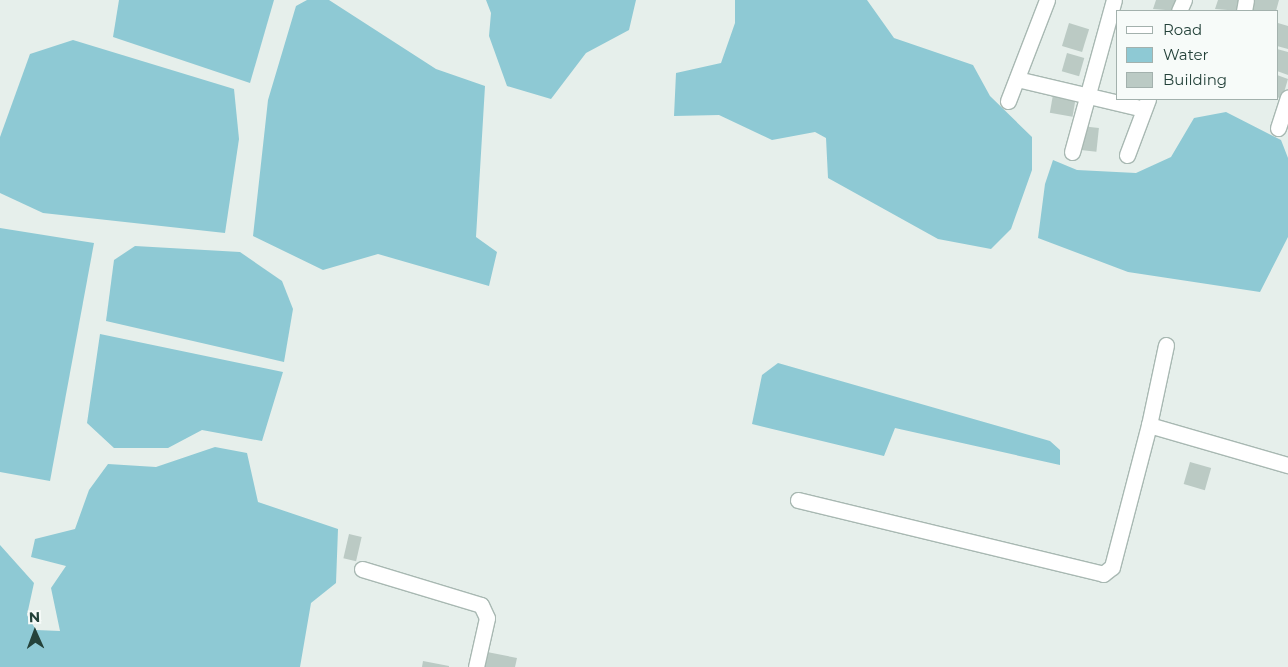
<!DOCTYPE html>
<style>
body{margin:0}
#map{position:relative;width:1288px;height:667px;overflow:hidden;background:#e6efeb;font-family:Montserrat,sans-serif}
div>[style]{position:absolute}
.water>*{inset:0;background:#8ec9d4}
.building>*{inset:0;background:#bbcac4;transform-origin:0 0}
.roads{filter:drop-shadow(1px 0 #a8b8b2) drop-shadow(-1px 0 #a8b8b2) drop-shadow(0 1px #a8b8b2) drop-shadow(0 -1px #a8b8b2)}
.minor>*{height:15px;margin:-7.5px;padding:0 7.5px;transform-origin:7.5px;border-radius:7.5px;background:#fff}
span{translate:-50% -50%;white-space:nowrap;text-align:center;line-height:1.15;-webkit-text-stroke:4px #f7fbf9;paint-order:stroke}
.legend{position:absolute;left:1116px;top:10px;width:162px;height:90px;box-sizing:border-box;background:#f7fbf9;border:1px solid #a3b1ad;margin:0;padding:6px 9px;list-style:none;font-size:15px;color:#24423a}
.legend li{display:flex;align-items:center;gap:10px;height:25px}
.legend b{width:25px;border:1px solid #a3b1ad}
.north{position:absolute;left:10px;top:607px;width:50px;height:50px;-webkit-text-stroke:4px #f7fbf9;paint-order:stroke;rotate:358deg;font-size:14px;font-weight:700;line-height:20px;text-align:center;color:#24423a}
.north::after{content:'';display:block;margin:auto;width:18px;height:22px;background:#24423a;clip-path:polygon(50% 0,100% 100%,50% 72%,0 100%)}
</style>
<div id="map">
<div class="water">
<div style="clip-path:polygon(119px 0,274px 0,250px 83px,113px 37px)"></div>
<div style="clip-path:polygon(307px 0,329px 0,436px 69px,485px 86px,476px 237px,497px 252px,489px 286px,378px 254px,323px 270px,253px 236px,268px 100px,296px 6px)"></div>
<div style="clip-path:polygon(486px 0,636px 0,629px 30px,586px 53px,551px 99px,507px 86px,489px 36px,491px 13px)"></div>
<div style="clip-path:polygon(735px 0,867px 0,894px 38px,973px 65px,990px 96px,1032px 137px,1032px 170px,1011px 229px,991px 249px,938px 239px,828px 178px,826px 138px,815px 132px,772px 140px,719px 115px,674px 116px,676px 73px,721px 63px,735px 23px)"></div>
<div style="clip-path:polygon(73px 40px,234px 89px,239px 139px,225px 233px,43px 213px,0 193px,0 137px,30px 54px)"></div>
<div style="clip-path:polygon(1226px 112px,1281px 140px,1288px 158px,1288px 237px,1260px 292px,1128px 272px,1038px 238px,1045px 184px,1053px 160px,1077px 170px,1136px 173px,1171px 157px,1194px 118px)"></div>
<div style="clip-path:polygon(0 228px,94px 243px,50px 481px,0 472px)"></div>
<div style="clip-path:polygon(135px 246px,240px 252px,282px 281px,293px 309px,284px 362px,106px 321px,114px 260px)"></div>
<div style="clip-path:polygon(100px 334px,283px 372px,262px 441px,202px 430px,168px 448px,114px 448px,87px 423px)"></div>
<div style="clip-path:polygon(778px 363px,1050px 441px,1060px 450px,1060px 465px,895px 428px,884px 456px,752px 424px,762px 375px)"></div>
<div style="clip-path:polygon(215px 447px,247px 453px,258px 502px,338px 529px,336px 583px,311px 603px,300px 667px,0 667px,0 545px,34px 583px,27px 615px,36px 630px,60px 631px,51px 588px,66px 566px,31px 557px,35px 539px,75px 529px,89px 490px,108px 464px,156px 467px)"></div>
</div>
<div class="building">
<div style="clip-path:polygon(1156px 0,1182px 0,1178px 11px,1153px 9px)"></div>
<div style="clip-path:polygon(1218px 0,1244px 0,1240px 11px,1215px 9px)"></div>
<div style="clip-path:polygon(1255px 0,1279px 0,1276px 11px,1252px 11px)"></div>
<div style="left:1069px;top:23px;width:21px;height:24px;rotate:17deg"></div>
<div style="clip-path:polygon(1278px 23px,1288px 26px,1288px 49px,1277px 46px)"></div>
<div style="clip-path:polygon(1277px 49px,1288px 52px,1288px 75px,1277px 71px)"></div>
<div style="left:1067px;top:53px;width:18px;height:19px;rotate:16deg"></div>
<div style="clip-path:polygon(1277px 75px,1288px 79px,1282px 99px,1277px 97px)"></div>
<div style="left:1054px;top:89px;width:23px;height:24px;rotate:10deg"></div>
<div style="left:1081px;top:126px;width:18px;height:24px;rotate:6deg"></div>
<div style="left:1190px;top:462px;width:22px;height:23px;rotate:16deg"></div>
<div style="left:349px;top:534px;width:13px;height:25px;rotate:13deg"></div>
<div style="clip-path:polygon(482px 651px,517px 658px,515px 667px,479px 667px)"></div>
<div style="clip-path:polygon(423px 661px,449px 666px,449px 667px,422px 667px)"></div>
</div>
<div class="roads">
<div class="minor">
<div style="left:1179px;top:11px;width:12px;rotate:-66deg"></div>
<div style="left:1244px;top:11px;width:11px;rotate:-80deg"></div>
<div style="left:1017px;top:79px;width:130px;rotate:13.3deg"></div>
<div style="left:1008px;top:101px;width:108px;rotate:-68.9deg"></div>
<div style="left:1278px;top:128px;width:32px;rotate:-72deg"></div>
<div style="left:1072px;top:152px;width:158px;rotate:-74.6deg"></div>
<div style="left:1127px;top:155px;width:60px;rotate:-69.4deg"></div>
<div style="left:1166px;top:345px;width:82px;rotate:102deg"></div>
<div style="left:1149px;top:425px;width:145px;rotate:16.1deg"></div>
<div style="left:798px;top:500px;width:314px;rotate:13.6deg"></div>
<div style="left:1103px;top:574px;width:11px;rotate:-38deg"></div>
<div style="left:1112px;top:567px;width:147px;rotate:-75.4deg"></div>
<div style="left:362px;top:569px;width:124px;rotate:16.8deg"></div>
<div style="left:481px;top:605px;width:14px;rotate:65deg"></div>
<div style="left:487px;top:618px;width:50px;rotate:102.7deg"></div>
</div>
</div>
<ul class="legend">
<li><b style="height:6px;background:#fff"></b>Road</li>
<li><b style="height:14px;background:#8ec9d4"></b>Water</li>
<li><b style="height:14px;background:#bbcac4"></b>Building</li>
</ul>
<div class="north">N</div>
</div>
